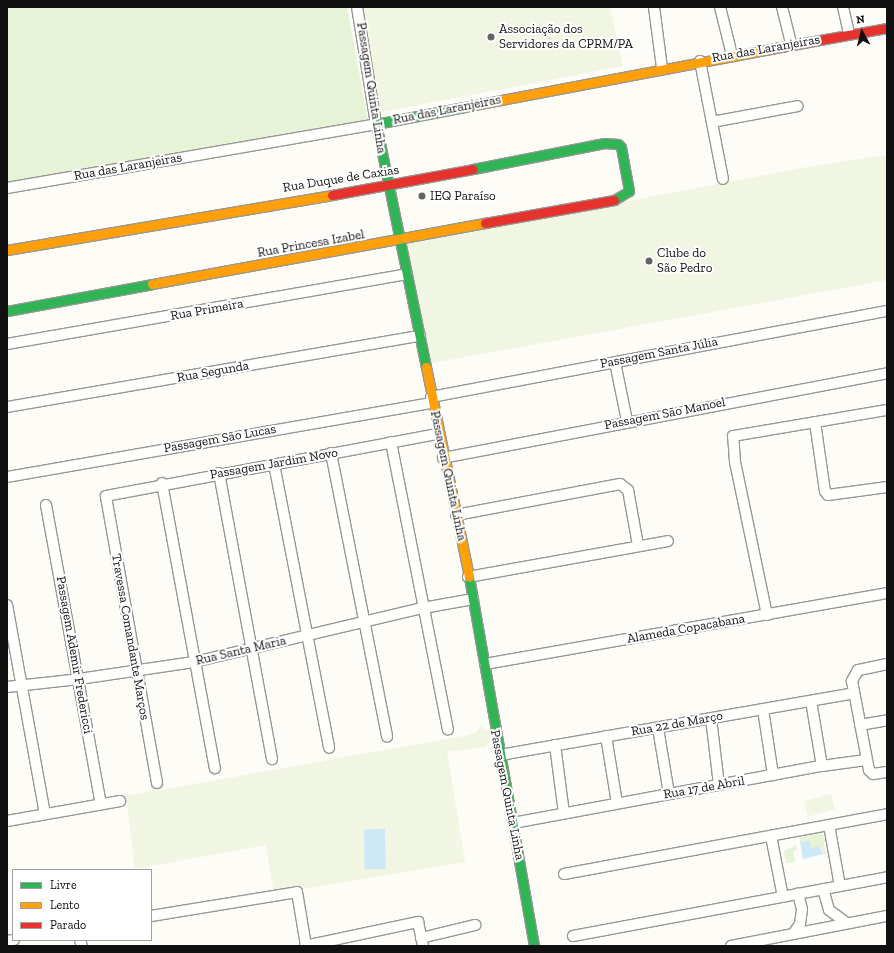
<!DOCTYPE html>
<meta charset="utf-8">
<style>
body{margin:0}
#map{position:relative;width:894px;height:953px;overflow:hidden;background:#fdfcf7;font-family:"Zilla Slab",serif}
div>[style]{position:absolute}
.green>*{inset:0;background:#e7f3d7}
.pitch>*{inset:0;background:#f0f6e1;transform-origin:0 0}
.water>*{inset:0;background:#cde8f7;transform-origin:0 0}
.roads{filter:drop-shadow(1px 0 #979795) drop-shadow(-1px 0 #979795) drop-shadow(0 1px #979795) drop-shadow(0 -1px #979795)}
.street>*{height:10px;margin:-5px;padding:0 5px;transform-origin:5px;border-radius:5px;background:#fffffe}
.fast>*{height:9px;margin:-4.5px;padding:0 4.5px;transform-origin:4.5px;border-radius:4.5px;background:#30b455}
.slow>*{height:9px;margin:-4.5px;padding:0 4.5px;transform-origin:4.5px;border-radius:4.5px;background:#ff9f0a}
.jam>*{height:9px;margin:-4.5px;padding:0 4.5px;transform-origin:4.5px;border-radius:4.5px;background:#e5322d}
.dots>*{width:11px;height:11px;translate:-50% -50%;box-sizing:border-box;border:2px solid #fff;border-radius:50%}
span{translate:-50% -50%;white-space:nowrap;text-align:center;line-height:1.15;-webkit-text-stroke:4px #fff;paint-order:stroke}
.poi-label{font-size:13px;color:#111}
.left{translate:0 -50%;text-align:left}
.street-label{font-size:13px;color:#111}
.frame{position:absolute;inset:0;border:8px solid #111;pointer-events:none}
.legend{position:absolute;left:12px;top:869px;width:140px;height:72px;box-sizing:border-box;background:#fff;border:1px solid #a0a0a0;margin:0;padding:5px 7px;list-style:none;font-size:12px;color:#111}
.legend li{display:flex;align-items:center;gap:8px;height:20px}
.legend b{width:20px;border:1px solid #a0a0a0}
.north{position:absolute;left:842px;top:12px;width:40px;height:40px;-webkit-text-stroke:3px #fff;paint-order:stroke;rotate:353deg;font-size:11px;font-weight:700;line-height:16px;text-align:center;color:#111}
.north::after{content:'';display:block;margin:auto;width:14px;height:18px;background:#111;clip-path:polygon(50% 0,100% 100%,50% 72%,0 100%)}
</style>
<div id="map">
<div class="green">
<div style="clip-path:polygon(7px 7px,347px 7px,369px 126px,7px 187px)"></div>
<div style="clip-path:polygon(821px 833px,826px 838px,824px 845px,827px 854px,823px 854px,822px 847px,811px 848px,809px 841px,800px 842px,800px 837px)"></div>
<div style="clip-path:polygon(796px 845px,797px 850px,793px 851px,795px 862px,786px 863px,784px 851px)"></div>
</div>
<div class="pitch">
<div style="clip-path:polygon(360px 7px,610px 7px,623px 66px,377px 113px)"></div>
<div style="clip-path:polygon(887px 155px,887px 280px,427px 364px,407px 243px,818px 165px)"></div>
<div style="clip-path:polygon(481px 726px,494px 736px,485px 747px,447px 752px,465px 862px,274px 894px,266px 845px,135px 869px,126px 796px,469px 735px,477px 732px)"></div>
<div style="left:831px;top:794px;width:16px;height:28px;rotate:75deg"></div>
</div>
<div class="water">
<div style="left:385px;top:829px;width:40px;height:21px;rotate:89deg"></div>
<div style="clip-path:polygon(809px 841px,811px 848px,820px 846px,823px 854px,803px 859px,800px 842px)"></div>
</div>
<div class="roads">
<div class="street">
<div style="left:654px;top:7px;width:62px;rotate:82.5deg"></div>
<div style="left:720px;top:7px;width:49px;rotate:76deg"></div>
<div style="left:782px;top:7px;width:38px;rotate:76deg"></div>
<div style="left:843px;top:7px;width:28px;rotate:77deg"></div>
<div style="left:700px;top:61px;width:120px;rotate:79deg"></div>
<div style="left:712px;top:122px;width:87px;rotate:-10.5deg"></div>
<div style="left:7px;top:188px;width:375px;rotate:-9.8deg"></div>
<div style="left:376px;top:124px;width:119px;rotate:-99.2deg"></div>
<div style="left:7px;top:344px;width:406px;rotate:-9.9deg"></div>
<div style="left:615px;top:362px;width:60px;rotate:78.5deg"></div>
<div style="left:431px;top:397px;width:464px;rotate:-10.7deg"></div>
<div style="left:7px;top:407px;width:419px;rotate:-9.8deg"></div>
<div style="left:815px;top:422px;width:70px;rotate:81.8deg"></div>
<div style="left:825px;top:491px;width:5px;rotate:53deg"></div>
<div style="left:828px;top:495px;width:60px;rotate:-7.7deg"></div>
<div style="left:391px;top:442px;width:293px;rotate:78.8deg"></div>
<div style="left:331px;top:453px;width:289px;rotate:78.8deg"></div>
<div style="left:443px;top:458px;width:452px;rotate:-10.8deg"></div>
<div style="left:274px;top:464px;width:289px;rotate:79deg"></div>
<div style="left:219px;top:473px;width:291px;rotate:79.5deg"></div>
<div style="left:7px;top:477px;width:432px;rotate:-9.9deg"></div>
<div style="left:162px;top:483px;width:290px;rotate:79.5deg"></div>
<div style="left:46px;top:505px;width:304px;rotate:79.6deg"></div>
<div style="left:456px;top:515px;width:167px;rotate:-10.7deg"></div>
<div style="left:620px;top:484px;width:10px;rotate:37deg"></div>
<div style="left:628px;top:490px;width:56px;rotate:79.7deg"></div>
<div style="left:468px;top:577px;width:203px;rotate:-10.2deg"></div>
<div style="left:7px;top:605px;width:212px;rotate:79.7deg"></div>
<div style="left:767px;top:615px;width:156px;rotate:-101.8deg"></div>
<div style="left:735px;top:462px;width:26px;rotate:-94deg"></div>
<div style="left:733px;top:436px;width:156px;rotate:-9.6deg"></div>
<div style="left:485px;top:664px;width:408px;rotate:-10deg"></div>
<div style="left:887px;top:664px;width:30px;rotate:168deg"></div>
<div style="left:858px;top:670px;width:13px;rotate:119deg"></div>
<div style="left:852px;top:681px;width:91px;rotate:79.2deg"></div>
<div style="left:869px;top:770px;width:6px;rotate:45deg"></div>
<div style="left:873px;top:774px;width:14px;rotate:-8deg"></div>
<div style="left:7px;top:687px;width:72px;rotate:-6.3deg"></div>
<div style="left:79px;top:679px;width:116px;rotate:-8.4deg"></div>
<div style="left:194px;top:662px;width:235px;rotate:-13.3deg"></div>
<div style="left:423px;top:608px;width:51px;rotate:-10.2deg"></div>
<div style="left:811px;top:701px;width:66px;rotate:80.4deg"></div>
<div style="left:763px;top:709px;width:67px;rotate:81.4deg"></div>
<div style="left:711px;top:718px;width:67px;rotate:83.2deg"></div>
<div style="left:860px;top:725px;width:27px;rotate:-10deg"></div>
<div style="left:658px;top:728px;width:67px;rotate:80.5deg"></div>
<div style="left:606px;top:736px;width:68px;rotate:80.7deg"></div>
<div style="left:555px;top:745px;width:69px;rotate:82.5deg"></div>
<div style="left:500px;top:755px;width:359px;rotate:-9.9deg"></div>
<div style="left:157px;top:783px;width:291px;rotate:-100.1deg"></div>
<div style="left:106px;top:496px;width:338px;rotate:-10.6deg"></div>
<div style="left:7px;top:821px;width:115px;rotate:-10deg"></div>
<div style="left:513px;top:823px;width:314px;rotate:-10.5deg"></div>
<div style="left:822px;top:766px;width:44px;rotate:-7.8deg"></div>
<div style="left:829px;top:825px;width:62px;rotate:79.8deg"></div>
<div style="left:771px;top:836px;width:62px;rotate:78.9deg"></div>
<div style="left:564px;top:874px;width:329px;rotate:-10.5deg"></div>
<div style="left:823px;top:889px;width:22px;rotate:74deg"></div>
<div style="left:829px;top:910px;width:22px;rotate:36deg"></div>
<div style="left:151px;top:916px;width:148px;rotate:-9.3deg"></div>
<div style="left:297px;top:892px;width:55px;rotate:80.5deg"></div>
<div style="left:793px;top:934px;width:12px;rotate:-55deg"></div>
<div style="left:800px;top:924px;width:15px;rotate:-82deg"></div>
<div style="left:802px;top:909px;width:16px;rotate:-105deg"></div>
<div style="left:573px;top:936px;width:319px;rotate:-10.6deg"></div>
<div style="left:421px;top:938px;width:56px;rotate:-13.5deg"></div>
<div style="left:80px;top:940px;width:6px;rotate:72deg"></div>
<div style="left:7px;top:941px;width:7px;rotate:-8deg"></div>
<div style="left:305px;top:946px;width:116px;rotate:-12deg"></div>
<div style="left:418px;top:922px;width:25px;rotate:78deg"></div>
<div style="left:731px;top:946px;width:159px;rotate:-10.9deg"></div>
</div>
<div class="fast">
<div style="left:473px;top:169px;width:134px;rotate:-11.2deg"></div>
<div style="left:604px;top:143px;width:14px;rotate:4deg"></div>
<div style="left:618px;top:144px;width:4px;rotate:45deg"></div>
<div style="left:621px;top:147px;width:45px;rotate:79.7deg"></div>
<div style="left:629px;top:191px;width:17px;rotate:149deg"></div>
<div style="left:7px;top:311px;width:147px;rotate:-10.5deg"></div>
<div style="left:426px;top:367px;width:248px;rotate:-101.6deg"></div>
<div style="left:376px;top:124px;width:90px;rotate:-10.9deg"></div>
<div style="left:469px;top:577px;width:375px;rotate:80deg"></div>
</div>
<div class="slow">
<div style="left:464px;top:107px;width:311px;rotate:-10.7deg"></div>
<div style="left:7px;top:250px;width:330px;rotate:-9.6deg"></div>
<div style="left:152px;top:284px;width:339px;rotate:-10.4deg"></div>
<div style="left:426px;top:367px;width:214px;rotate:78.4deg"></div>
</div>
<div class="jam">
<div style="left:770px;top:49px;width:119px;rotate:-10.2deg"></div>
<div style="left:332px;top:195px;width:143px;rotate:-10.4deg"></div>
<div style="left:485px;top:223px;width:131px;rotate:-10.1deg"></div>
</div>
</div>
<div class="dots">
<div style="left:491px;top:37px;background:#646362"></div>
<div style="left:422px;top:196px;background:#646362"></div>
<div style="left:649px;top:261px;background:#646362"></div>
</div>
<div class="poi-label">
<span class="left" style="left:499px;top:37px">Associação dos<br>Servidores da CPRM/PA</span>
<span class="left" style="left:430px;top:196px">IEQ Paraíso</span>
<span class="left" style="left:657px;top:261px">Clube do<br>São Pedro</span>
</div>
<div class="street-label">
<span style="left:766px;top:49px;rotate:-10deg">Rua das Laranjeiras</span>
<span style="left:371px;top:88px;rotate:81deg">Passagem Quinta Linha</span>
<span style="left:447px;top:110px;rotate:-11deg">Rua das Laranjeiras</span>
<span style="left:128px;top:167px;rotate:-10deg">Rua das Laranjeiras</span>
<span style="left:341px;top:179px;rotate:-9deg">Rua Duque de Caxias</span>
<span style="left:311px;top:244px;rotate:-10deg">Rua Princesa Izabel</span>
<span style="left:207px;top:310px;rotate:-10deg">Rua Primeira</span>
<span style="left:659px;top:353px;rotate:-11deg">Passagem Santa Júlia</span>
<span style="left:213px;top:372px;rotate:-10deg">Rua Segunda</span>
<span style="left:665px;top:414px;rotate:-11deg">Passagem São Manoel</span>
<span style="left:220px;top:439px;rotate:-10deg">Passagem São Lucas</span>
<span style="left:274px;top:464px;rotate:-10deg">Passagem Jardim Novo</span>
<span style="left:448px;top:476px;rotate:78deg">Passagem Quinta Linha</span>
<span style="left:686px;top:629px;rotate:-10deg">Alameda Copacabana</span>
<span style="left:130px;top:637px;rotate:80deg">Travessa Comandante Marços</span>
<span style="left:241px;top:651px;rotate:-13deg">Rua Santa Maria</span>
<span style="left:74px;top:655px;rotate:80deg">Passagem Ademir Fredericci</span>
<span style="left:677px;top:724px;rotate:-10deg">Rua 22 de Março</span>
<span style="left:704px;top:788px;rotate:-10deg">Rua 17 de Abril</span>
<span style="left:507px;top:795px;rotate:79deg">Passagem Quinta Linha</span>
</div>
<div class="frame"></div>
<ul class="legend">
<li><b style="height:5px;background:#30b455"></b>Livre</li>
<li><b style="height:5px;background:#ff9f0a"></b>Lento</li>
<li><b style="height:5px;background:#e5322d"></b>Parado</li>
</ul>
<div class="north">N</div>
</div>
